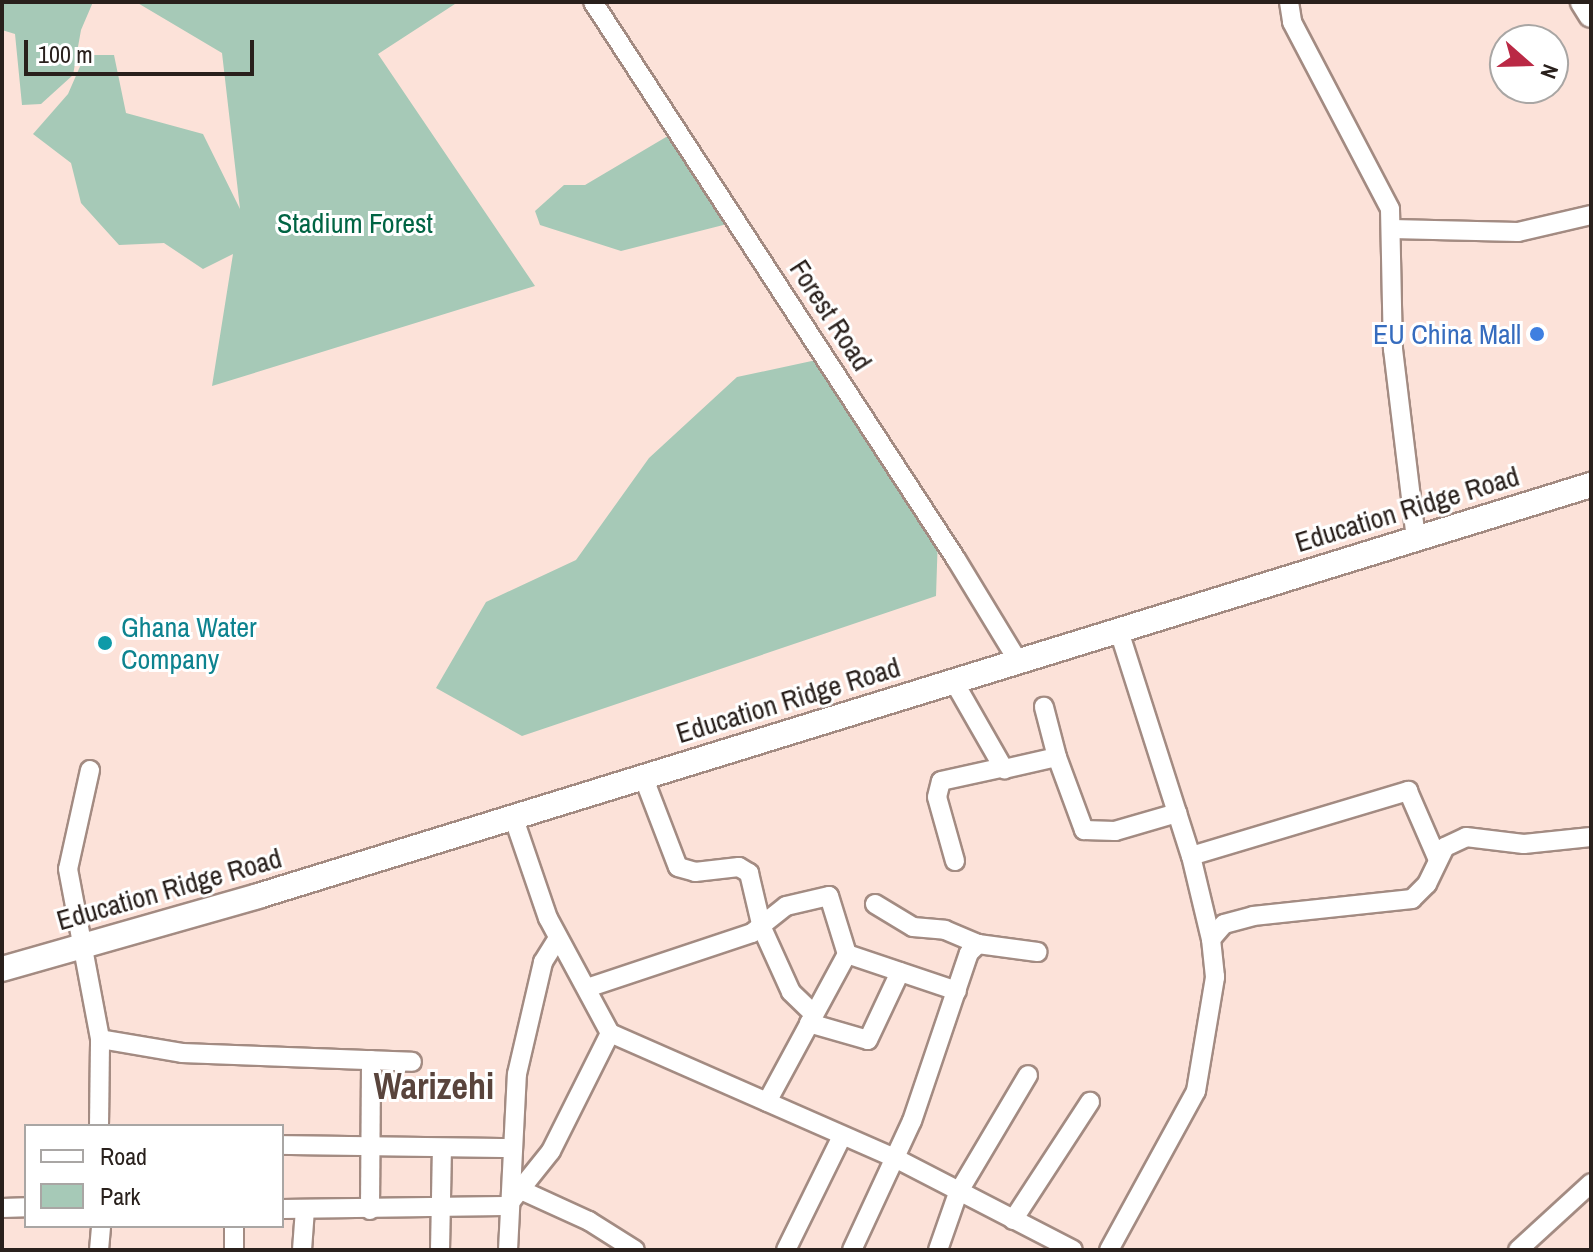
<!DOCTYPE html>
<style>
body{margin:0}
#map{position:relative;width:1593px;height:1252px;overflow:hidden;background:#fce2d9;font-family:"Archivo Narrow",sans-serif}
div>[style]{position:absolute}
.green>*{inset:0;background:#a6c9b7}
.roads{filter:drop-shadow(2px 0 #a38b82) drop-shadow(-2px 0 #a38b82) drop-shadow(0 2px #a38b82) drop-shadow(0 -2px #a38b82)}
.street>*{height:18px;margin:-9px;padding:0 9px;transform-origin:9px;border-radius:9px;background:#fff}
.secondary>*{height:24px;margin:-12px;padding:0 12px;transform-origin:12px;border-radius:12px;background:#fff}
.dots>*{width:22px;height:22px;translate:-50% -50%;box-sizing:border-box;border:4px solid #fff;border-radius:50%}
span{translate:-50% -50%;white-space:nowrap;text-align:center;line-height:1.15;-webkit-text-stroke:6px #fff;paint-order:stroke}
.park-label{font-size:28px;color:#006443}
.street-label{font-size:28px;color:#29201c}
.shop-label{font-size:28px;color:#366cbe}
.right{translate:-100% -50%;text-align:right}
.culture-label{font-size:28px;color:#0d838f}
.left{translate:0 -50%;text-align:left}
.district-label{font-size:36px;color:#59443c;font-weight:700}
.frame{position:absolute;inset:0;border:4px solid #29201c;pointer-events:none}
.legend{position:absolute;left:24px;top:1124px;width:260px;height:104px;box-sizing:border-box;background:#fff;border:2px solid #a9a6a4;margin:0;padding:10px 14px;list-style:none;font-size:24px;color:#29201c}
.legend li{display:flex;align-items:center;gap:16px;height:40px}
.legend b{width:40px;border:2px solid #a9a6a4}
.north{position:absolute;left:1489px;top:24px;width:80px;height:80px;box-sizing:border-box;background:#fff;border:2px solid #a9a6a4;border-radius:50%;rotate:110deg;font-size:22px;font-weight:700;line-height:32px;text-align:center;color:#29201c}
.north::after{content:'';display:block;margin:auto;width:28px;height:36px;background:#ba2945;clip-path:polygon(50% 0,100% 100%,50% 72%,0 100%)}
.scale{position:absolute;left:24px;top:40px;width:230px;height:36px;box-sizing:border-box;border:4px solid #29201c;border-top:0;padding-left:10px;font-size:24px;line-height:28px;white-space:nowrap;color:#29201c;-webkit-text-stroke:6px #fff;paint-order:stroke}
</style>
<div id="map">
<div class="green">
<div style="clip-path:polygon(2px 2px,93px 2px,81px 30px,73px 75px,41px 104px,22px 105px,15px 34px,2px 30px)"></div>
<div style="clip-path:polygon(136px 2px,458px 2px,378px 54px,535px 286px,212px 386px,233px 254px,203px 269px,164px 243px,119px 245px,81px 203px,71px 163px,33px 134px,68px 94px,85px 55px,114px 55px,126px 113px,203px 134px,240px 209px,222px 53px)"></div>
<div style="clip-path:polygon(683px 127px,743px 220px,621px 251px,540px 225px,535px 211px,564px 185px,585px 185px)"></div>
<div style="clip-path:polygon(821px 359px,938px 535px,936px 596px,522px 736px,436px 688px,486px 602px,576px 560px,649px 458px,737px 377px)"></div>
</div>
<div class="roads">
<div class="street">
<div style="left:593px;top:2px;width:665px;rotate:56.91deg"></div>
<div style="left:956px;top:559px;width:119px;rotate:58.7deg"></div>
<div style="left:1289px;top:2px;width:20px;rotate:81deg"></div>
<div style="left:1292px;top:22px;width:211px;rotate:62.3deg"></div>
<div style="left:1390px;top:209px;width:140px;rotate:88.8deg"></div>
<div style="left:1393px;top:349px;width:191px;rotate:83.1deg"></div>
<div style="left:1392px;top:229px;width:126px;rotate:1.4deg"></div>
<div style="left:1518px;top:232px;width:75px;rotate:-13.1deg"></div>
<div style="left:1119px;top:631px;width:236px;rotate:72.3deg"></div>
<div style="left:1191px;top:856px;width:85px;rotate:76.5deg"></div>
<div style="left:953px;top:680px;width:103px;rotate:60.2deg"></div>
<div style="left:1004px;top:769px;width:54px;rotate:-12.8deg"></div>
<div style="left:1057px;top:757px;width:52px;rotate:-104.6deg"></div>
<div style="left:1057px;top:757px;width:78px;rotate:69.7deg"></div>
<div style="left:1084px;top:830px;width:31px;rotate:2deg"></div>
<div style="left:1115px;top:831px;width:65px;rotate:-16.2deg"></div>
<div style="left:90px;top:770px;width:101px;rotate:102.5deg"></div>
<div style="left:68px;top:869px;width:173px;rotate:79.3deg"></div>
<div style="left:100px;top:1039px;width:83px;rotate:9.7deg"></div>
<div style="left:182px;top:1053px;width:230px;rotate:2.2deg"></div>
<div style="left:643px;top:776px;width:97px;rotate:69deg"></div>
<div style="left:678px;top:867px;width:18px;rotate:16deg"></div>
<div style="left:695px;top:872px;width:44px;rotate:-6.5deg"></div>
<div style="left:739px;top:867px;width:12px;rotate:31deg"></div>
<div style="left:749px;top:873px;width:57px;rotate:76.7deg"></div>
<div style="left:762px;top:928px;width:70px;rotate:65.6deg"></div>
<div style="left:791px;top:992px;width:32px;rotate:44deg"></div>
<div style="left:513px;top:816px;width:108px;rotate:71.1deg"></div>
<div style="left:548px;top:918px;width:131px;rotate:61.7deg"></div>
<div style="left:610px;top:1033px;width:311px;rotate:23.7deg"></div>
<div style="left:895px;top:1158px;width:200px;rotate:27.3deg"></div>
<div style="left:1191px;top:856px;width:227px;rotate:-16.7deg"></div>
<div style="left:1408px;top:791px;width:75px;rotate:66.5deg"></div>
<div style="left:955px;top:861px;width:66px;rotate:-105.7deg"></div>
<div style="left:937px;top:797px;width:16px;rotate:-76deg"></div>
<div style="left:941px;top:781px;width:60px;rotate:-12.4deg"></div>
<div style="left:875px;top:904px;width:44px;rotate:31.2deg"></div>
<div style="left:913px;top:927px;width:32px;rotate:5deg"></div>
<div style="left:945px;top:930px;width:36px;rotate:23deg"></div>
<div style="left:847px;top:954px;width:116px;rotate:18.6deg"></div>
<div style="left:587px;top:988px;width:174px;rotate:-18.4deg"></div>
<div style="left:752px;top:933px;width:43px;rotate:-38.5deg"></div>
<div style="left:786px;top:906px;width:44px;rotate:-13.1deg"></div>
<div style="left:829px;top:896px;width:61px;rotate:72.8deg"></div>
<div style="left:847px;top:954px;width:168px;rotate:118.4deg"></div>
<div style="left:809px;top:1023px;width:61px;rotate:16.1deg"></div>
<div style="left:868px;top:1040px;width:75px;rotate:-64.8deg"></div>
<div style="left:99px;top:1126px;width:87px;rotate:-89.3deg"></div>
<div style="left:282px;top:1145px;width:229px;rotate:0.8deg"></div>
<div style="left:521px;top:1190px;width:75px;rotate:24.5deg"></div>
<div style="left:589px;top:1221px;width:54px;rotate:32.2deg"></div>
<div style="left:2px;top:1208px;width:24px;rotate:-2deg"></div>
<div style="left:282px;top:1209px;width:225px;rotate:-0.8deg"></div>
<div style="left:507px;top:1206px;width:70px;rotate:-51.3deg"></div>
<div style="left:551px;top:1151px;width:132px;rotate:-63.4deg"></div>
<div style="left:370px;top:1210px;width:150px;rotate:-89.6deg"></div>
<div style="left:1013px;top:1220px;width:141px;rotate:-56.9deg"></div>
<div style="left:99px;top:1250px;width:24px;rotate:-85deg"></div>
<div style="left:234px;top:1250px;width:24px;rotate:-90deg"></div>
<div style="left:302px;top:1250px;width:41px;rotate:-85.8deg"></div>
<div style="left:440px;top:1250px;width:100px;rotate:-88.9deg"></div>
<div style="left:508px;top:1250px;width:176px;rotate:-87.1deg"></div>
<div style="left:517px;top:1074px;width:115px;rotate:-76.9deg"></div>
<div style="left:543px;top:962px;width:28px;rotate:-58deg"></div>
<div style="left:786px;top:1250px;width:127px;rotate:-63.8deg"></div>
<div style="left:852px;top:1250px;width:142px;rotate:-65.1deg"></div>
<div style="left:912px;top:1121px;width:177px;rotate:-71.3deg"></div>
<div style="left:969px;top:953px;width:13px;rotate:-45deg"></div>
<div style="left:978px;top:944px;width:60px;rotate:7.7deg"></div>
<div style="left:938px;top:1250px;width:60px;rotate:-70.7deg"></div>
<div style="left:958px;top:1193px;width:137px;rotate:-59.3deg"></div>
<div style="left:1109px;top:1250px;width:181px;rotate:-61.3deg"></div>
<div style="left:1196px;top:1091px;width:116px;rotate:-80.5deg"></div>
<div style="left:1215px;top:977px;width:38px;rotate:-96deg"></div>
<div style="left:1211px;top:939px;width:20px;rotate:-49deg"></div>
<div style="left:1224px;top:924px;width:30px;rotate:-15deg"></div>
<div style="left:1253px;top:916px;width:160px;rotate:-6.1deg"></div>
<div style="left:1412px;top:899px;width:21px;rotate:-45deg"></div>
<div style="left:1427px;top:884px;width:41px;rotate:-64.1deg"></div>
<div style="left:1445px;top:847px;width:23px;rotate:-25deg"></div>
<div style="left:1466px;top:837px;width:58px;rotate:6.9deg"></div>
<div style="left:1524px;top:844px;width:67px;rotate:-6deg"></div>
<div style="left:1518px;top:1250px;width:99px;rotate:-42.5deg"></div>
</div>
<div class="secondary">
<div style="left:1583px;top:2px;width:15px;rotate:58deg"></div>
<div style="left:2px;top:969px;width:266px;rotate:-15.9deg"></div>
<div style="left:258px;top:896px;width:1395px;rotate:-17.14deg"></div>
</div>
</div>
<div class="dots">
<div style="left:1537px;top:334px;background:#3f7fe0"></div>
<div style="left:105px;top:643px;background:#0f9aa8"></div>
</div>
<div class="park-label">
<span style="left:355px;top:223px">Stadium Forest</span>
</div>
<div class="street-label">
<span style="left:831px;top:315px;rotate:57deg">Forest Road</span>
<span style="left:1407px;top:509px;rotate:-17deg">Education Ridge Road</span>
<span style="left:788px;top:700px;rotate:-17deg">Education Ridge Road</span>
<span style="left:169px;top:889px;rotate:-16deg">Education Ridge Road</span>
</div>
<div class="shop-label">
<span class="right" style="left:1521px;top:334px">EU China Mall</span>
</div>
<div class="culture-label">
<span class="left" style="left:121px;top:643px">Ghana Water<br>Company</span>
</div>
<div class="district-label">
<span style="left:434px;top:1087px">Warizehi</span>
</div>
<div class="frame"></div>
<ul class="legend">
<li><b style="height:10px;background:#fff"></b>Road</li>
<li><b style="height:22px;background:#a6c9b7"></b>Park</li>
</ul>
<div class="north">N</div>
<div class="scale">100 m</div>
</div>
